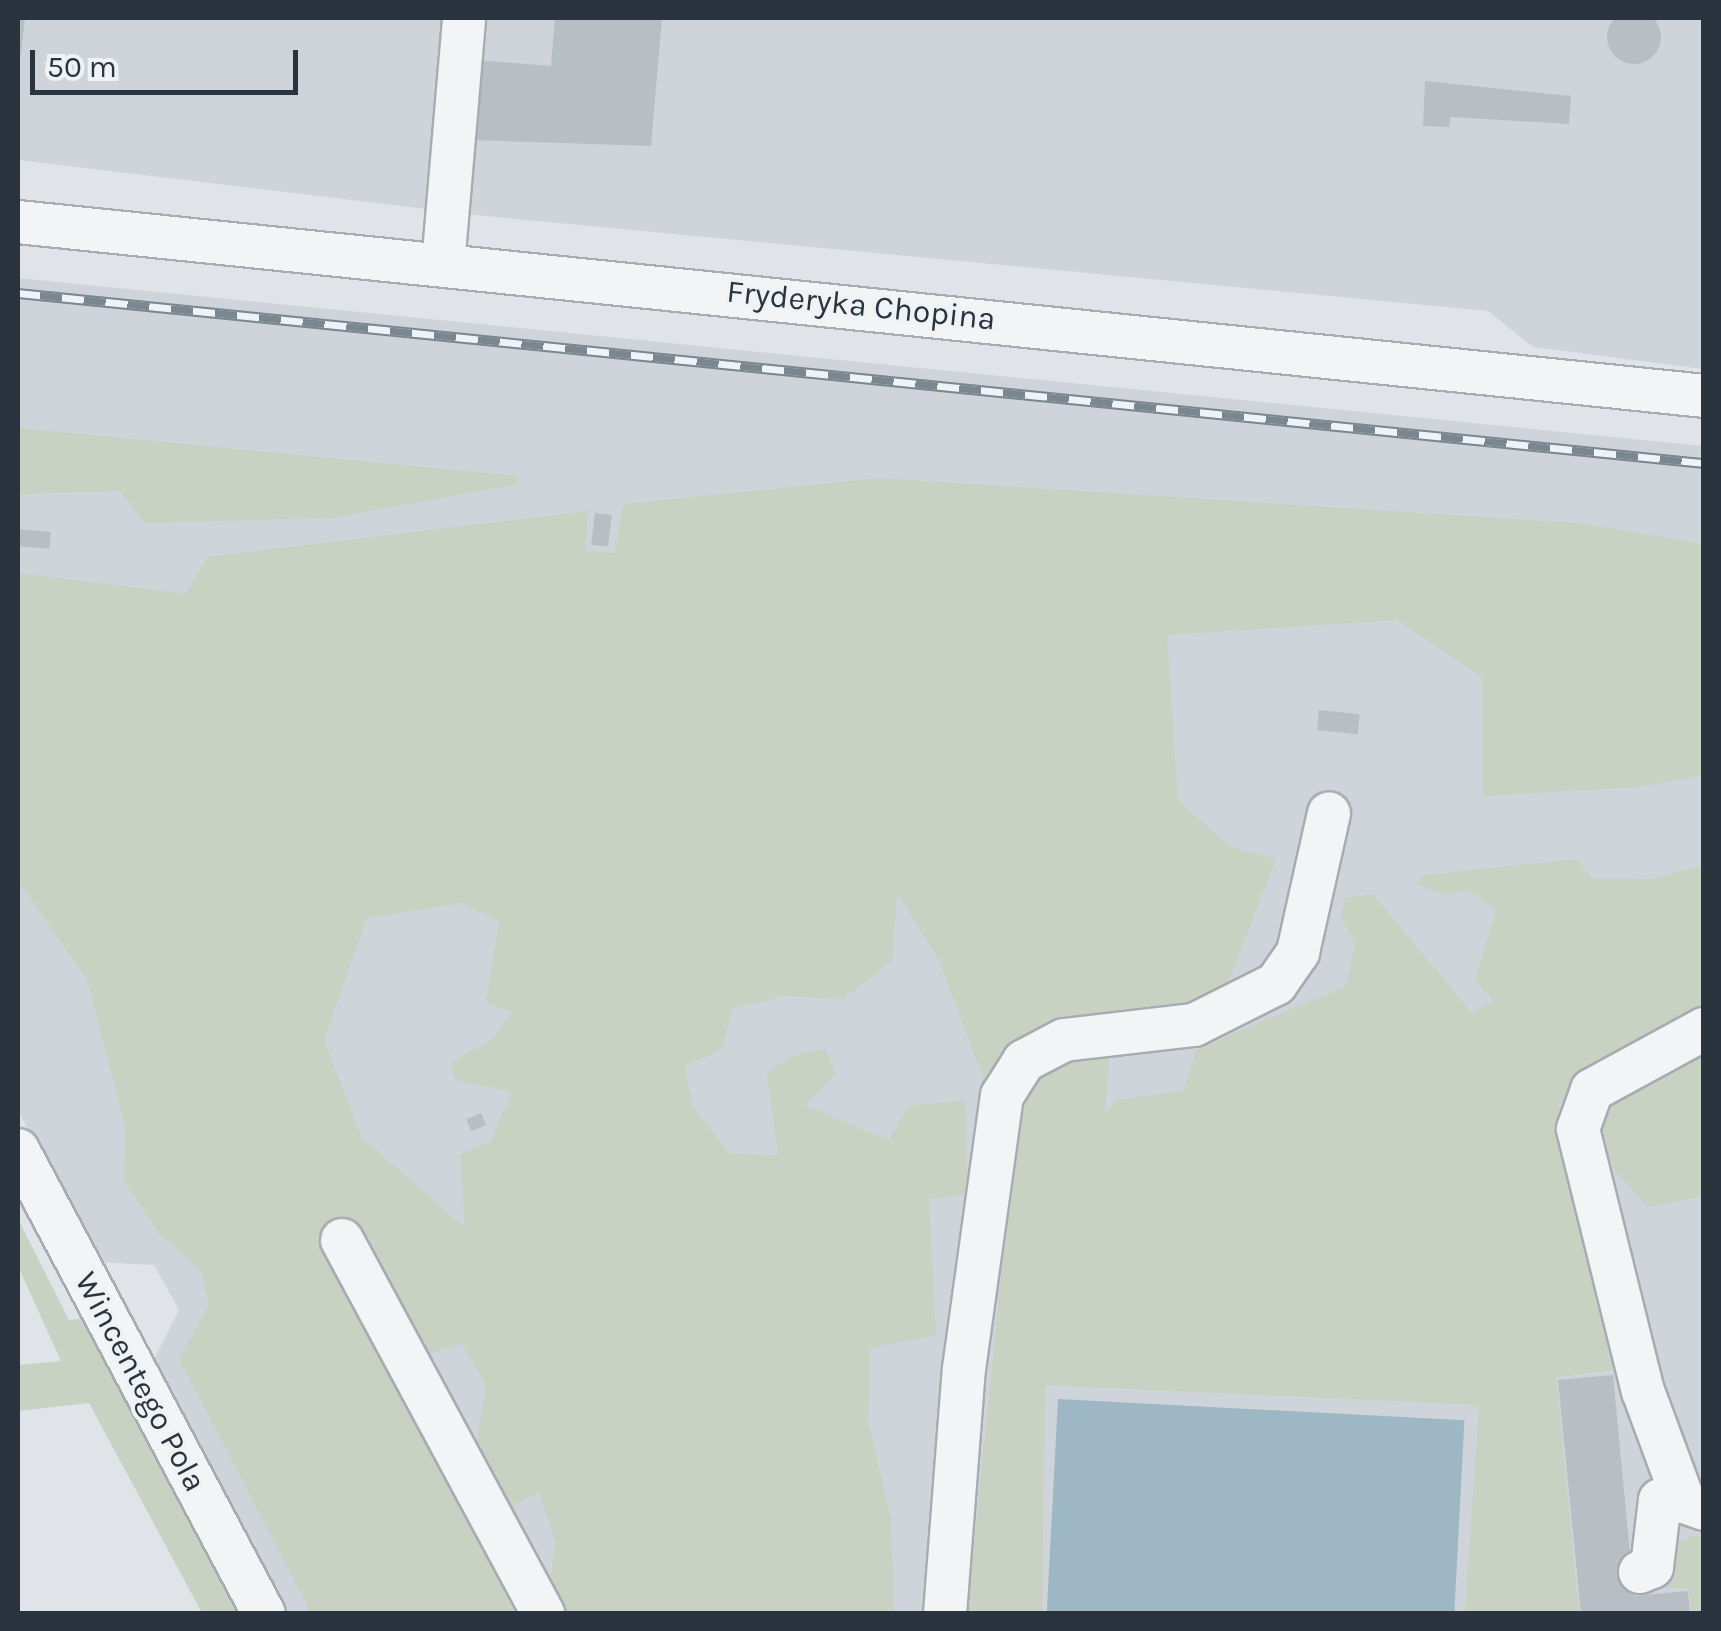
<!DOCTYPE html>
<style>
body{margin:0}
#map{position:relative;width:1721px;height:1631px;overflow:hidden;background:#e0e4e8;font-family:Karla,sans-serif}
div>[style]{position:absolute}
.built>*{inset:0;background:#ced4da}
.green>*{inset:0;background:#c8d1c2}
.water>*{inset:0;background:#9db7c5;transform-origin:0 0}
.building>*{inset:0;background:#b7bec4;transform-origin:0 0}
.round{border-radius:50%}
.roads{filter:drop-shadow(2px 0 #a6acb2) drop-shadow(-2px 0 #a6acb2) drop-shadow(0 2px #a6acb2) drop-shadow(0 -2px #a6acb2)}
.minor>*{height:42px;margin:-21px;padding:0 21px;transform-origin:21px;border-radius:21px;background:#f2f4f6}
.rail>*{height:11px;margin-top:-5.5px;transform-origin:0;background:repeating-linear-gradient(90deg,#eff3f5 0 22px,#7a8690 0 44px);box-sizing:border-box;border-block:2px solid #7a8690}
span{translate:-50% -50%;white-space:nowrap;text-align:center;line-height:1.15;-webkit-text-stroke:8px #eff3f5;paint-order:stroke}
.street-label{font-size:32px;color:#2a343e}
.frame{position:absolute;inset:0;border:20px solid #2a343e;pointer-events:none}
.scale{position:absolute;left:30px;top:50px;width:268px;height:45px;box-sizing:border-box;border:5px solid #2a343e;border-top:0;padding-left:12px;font-size:30px;line-height:35px;white-space:nowrap;color:#2a343e;-webkit-text-stroke:8px #eff3f5;paint-order:stroke}
</style>
<div id="map">
<div class="built">
<div style="clip-path:polygon(18px 18px,1703px 18px,1703px 369px,1533px 347px,1488px 311px,485px 216px,18px 160px)"></div>
<div style="clip-path:polygon(18px 278px,1703px 446px,1703px 1613px,289px 1613px,153px 1361px,179px 1310px,154px 1265px,95px 1262px,18px 1110px)"></div>
</div>
<div class="green">
<div style="clip-path:polygon(18px 428px,518px 476px,518px 484px,331px 518px,145px 523px,120px 491px,18px 494px)"></div>
<div style="clip-path:polygon(evenodd,879px 478px,1577px 523px,1703px 544px,1703px 775px,1639px 787px,1483px 796px,1482px 677px,1397px 620px,1167px 635px,1178px 800px,1230px 847px,1276px 859px,1225px 990px,1158px 1011px,1110px 1045px,1105px 1114px,1116px 1100px,1183px 1091px,1197px 1049px,1346px 986px,1355px 944px,1341px 917px,1345px 898px,1373px 894px,1471px 1012px,1494px 1001px,1475px 980px,1496px 910px,1467px 889px,1447px 895px,1416px 884px,1424px 875px,1577px 859px,1591px 878px,1653px 879px,1703px 865px,1703px 1016px,1559px 1103px,1613px 1370px,1556px 1377px,1579px 1613px,1465px 1613px,1479px 1405px,1045px 1385px,1042px 1613px,967px 1613px,1017px 1118px,996px 1112px,939px 961px,897px 893px,892px 961px,843px 999px,784px 996px,732px 1009px,722px 1049px,685px 1066px,693px 1107px,730px 1154px,778px 1155px,767px 1073px,792px 1056px,825px 1049px,836px 1074px,805px 1105px,889px 1140px,908px 1106px,966px 1100px,967px 1194px,929px 1199px,936px 1335px,870px 1348px,868px 1422px,891px 1518px,894px 1613px,560px 1613px,549px 1588px,556px 1542px,539px 1492px,505px 1510px,476px 1448px,486px 1386px,462px 1343px,422px 1356px,351px 1222px,316px 1237px,515px 1613px,311px 1613px,179px 1359px,209px 1304px,201px 1272px,158px 1232px,124px 1181px,125px 1125px,87px 980px,18px 880px,18px 573px,186px 594px,207px 557px,588px 511px,585px 551px,615px 553px,623px 504px,879px 478px,461px 903px,499px 921px,486px 1002px,512px 1012px,493px 1038px,451px 1062px,455px 1080px,512px 1092px,490px 1142px,460px 1154px,465px 1228px,362px 1138px,324px 1040px,367px 918px,461px 903px)"></div>
<div style="clip-path:polygon(1703px 1039px,1703px 1196px,1648px 1207px,1614px 1170px,1593px 1118px,1597px 1100px)"></div>
<div style="clip-path:polygon(18px 1219px,69px 1320px,89px 1318px,247px 1613px,202px 1613px,89px 1403px,18px 1411px,18px 1365px,61px 1361px,18px 1266px)"></div>
<div style="clip-path:polygon(1694px 1536px,1703px 1538px,1703px 1613px,1692px 1613px,1689px 1588px,1667px 1588px,1672px 1543px)"></div>
</div>
<div class="water">
<div style="left:1058px;top:1399px;width:407px;height:214px;rotate:3deg"></div>
</div>
<div class="building">
<div class="round" style="left:1607px;top:10px;width:54px;height:54px"></div>
<div style="clip-path:polygon(18px 18px,25px 18px,21px 55px,18px 55px)"></div>
<div style="clip-path:polygon(555px 18px,662px 18px,651px 146px,470px 140px,476px 60px,551px 66px)"></div>
<div style="clip-path:polygon(1425px 81px,1571px 96px,1569px 124px,1450px 117px,1449px 127px,1423px 126px)"></div>
<div style="left:595px;top:513px;width:17px;height:32px;rotate:7deg"></div>
<div style="left:18px;top:529px;width:33px;height:17px;rotate:5deg"></div>
<div style="left:1319px;top:710px;width:41px;height:20px;rotate:6deg"></div>
<div style="left:481px;top:1113px;width:13px;height:16px;rotate:67deg"></div>
<div style="clip-path:polygon(1613px 1375px,1634px 1596px,1688px 1591px,1690px 1614px,1581px 1614px,1558px 1380px)"></div>
</div>
<div class="roads">
<div class="minor">
<div style="left:18px;top:222px;width:1695px;rotate:5.89deg"></div>
<div style="left:443px;top:265px;width:248px;rotate:-85.1deg"></div>
<div style="left:1704px;top:1029px;width:128px;rotate:151.4deg"></div>
<div style="left:1592px;top:1090px;width:41px;rotate:109.7deg"></div>
<div style="left:1578px;top:1129px;width:270px;rotate:76.1deg"></div>
<div style="left:1643px;top:1391px;width:118px;rotate:69.7deg"></div>
<div style="left:1684px;top:1502px;width:21px;rotate:19deg"></div>
<div style="left:18px;top:1150px;width:525px;rotate:62.07deg"></div>
<div style="left:342px;top:1240px;width:425px;rotate:61.7deg"></div>
<div style="left:1640px;top:1572px;width:13px;rotate:-23deg"></div>
<div style="left:1652px;top:1567px;width:67px;rotate:-83.2deg"></div>
<div style="left:1660px;top:1500px;width:24px;rotate:5deg"></div>
<div style="left:945px;top:1614px;width:246px;rotate:-85.6deg"></div>
<div style="left:964px;top:1369px;width:276px;rotate:-82.1deg"></div>
<div style="left:1002px;top:1096px;width:41px;rotate:-57.8deg"></div>
<div style="left:1024px;top:1061px;width:45px;rotate:-27.7deg"></div>
<div style="left:1064px;top:1040px;width:131px;rotate:-6.6deg"></div>
<div style="left:1194px;top:1025px;width:92px;rotate:-26.6deg"></div>
<div style="left:1276px;top:984px;width:39px;rotate:-55deg"></div>
<div style="left:1298px;top:952px;width:142px;rotate:-77.4deg"></div>
</div>
</div>
<div class="rail">
<div style="left:18px;top:293px;width:1695px;rotate:5.76deg"></div>
</div>
<div class="street-label">
<span style="left:861px;top:306px;rotate:6deg">Fryderyka Chopina</span>
<span style="left:140px;top:1382px;rotate:62deg">Wincentego Pola</span>
</div>
<div class="frame"></div>
<div class="scale">50 m</div>
</div>
